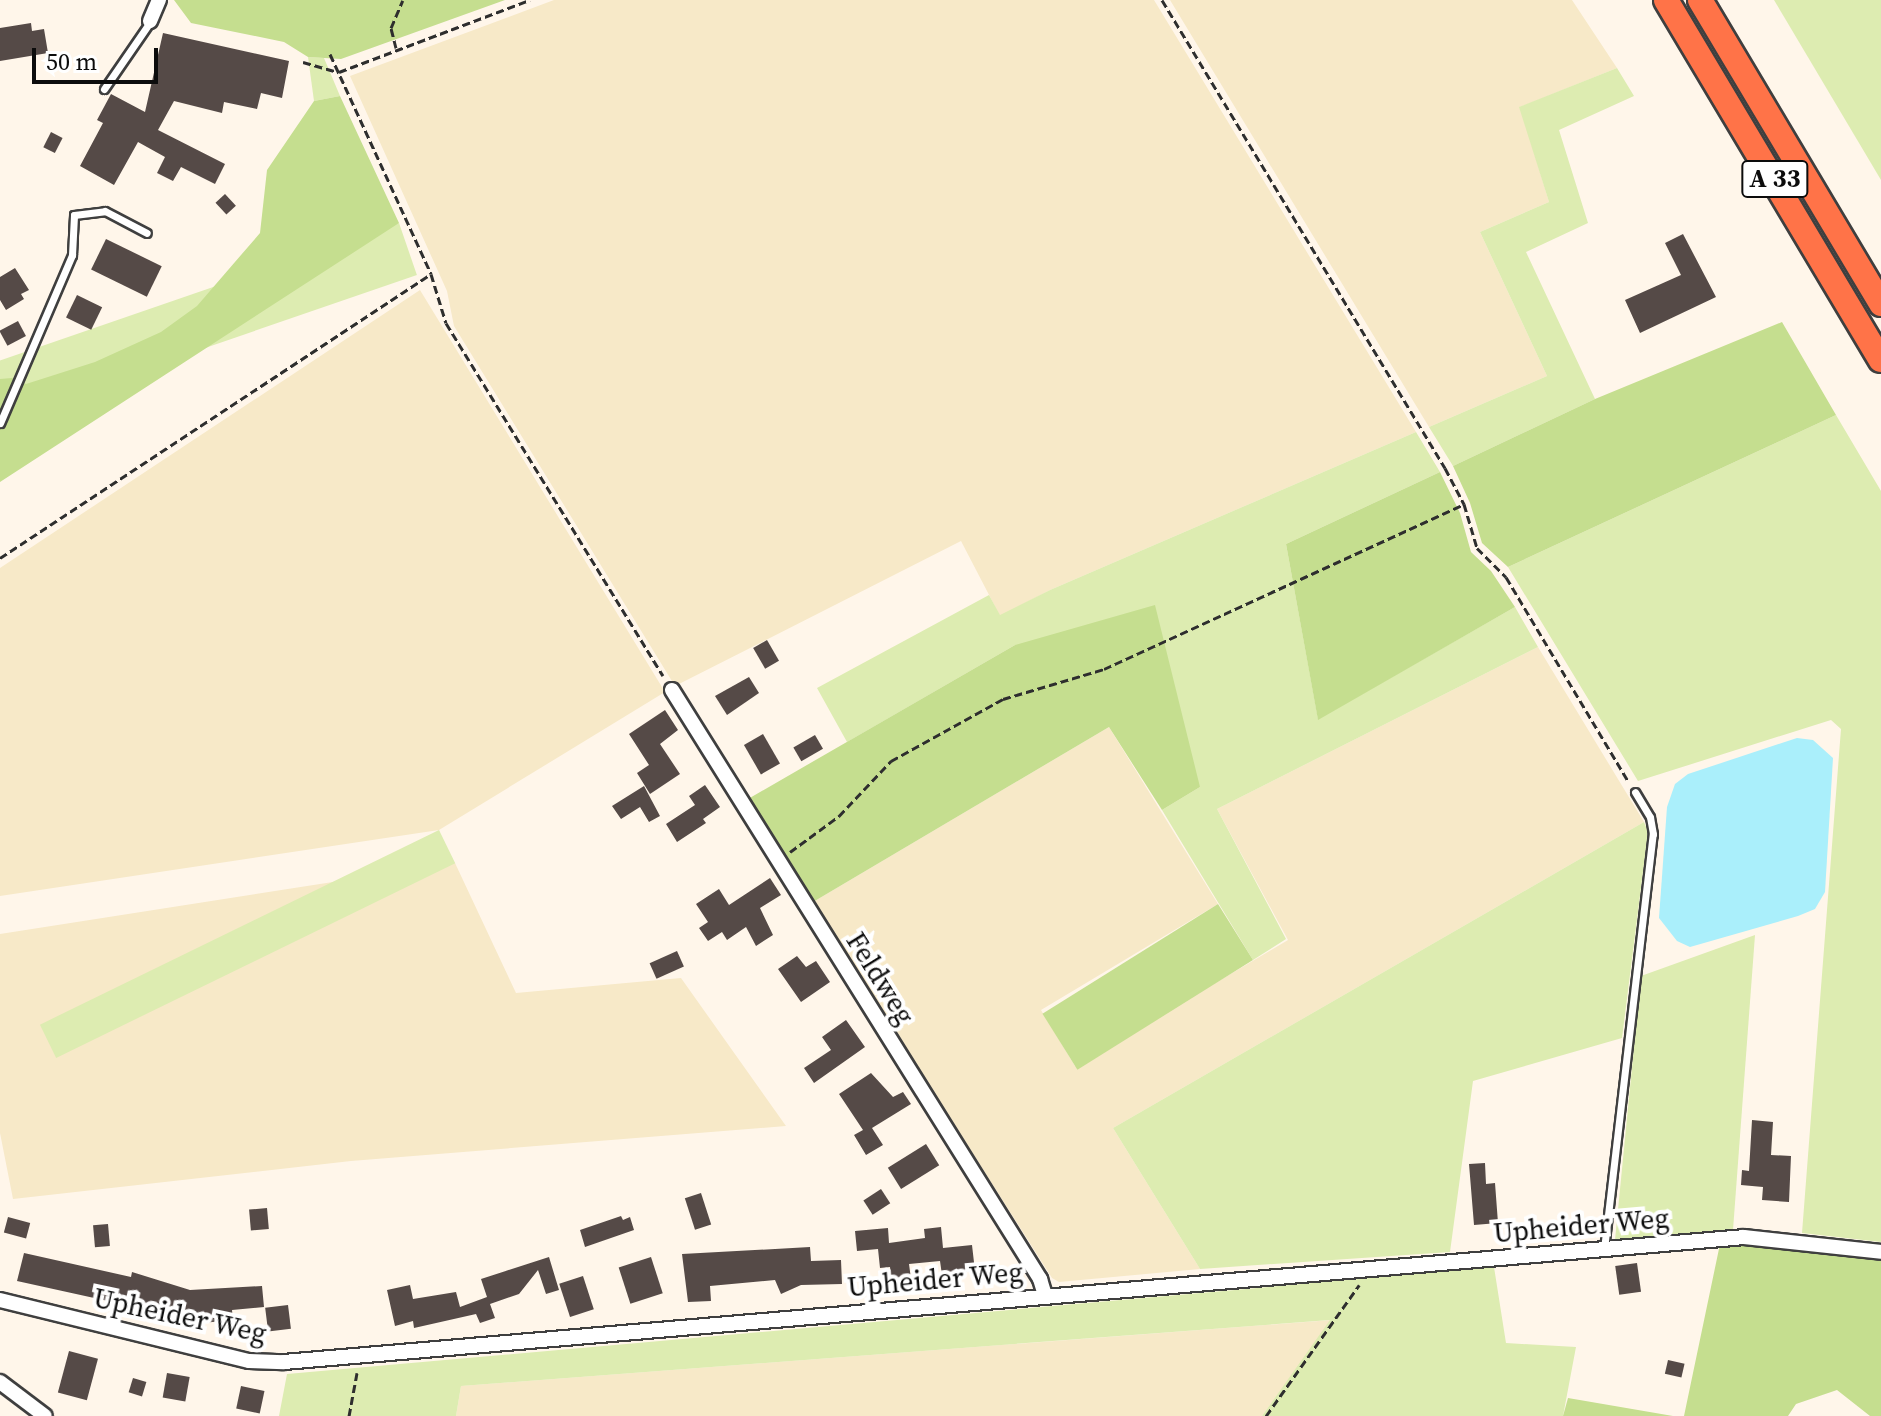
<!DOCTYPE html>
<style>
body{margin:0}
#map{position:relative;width:1881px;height:1416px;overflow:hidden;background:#fff6ea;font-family:"Source Serif 4",serif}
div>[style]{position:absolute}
.farmland>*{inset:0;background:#f7e9c8}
.green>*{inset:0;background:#ddecb1;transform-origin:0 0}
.forest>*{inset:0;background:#c5de8f;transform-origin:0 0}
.water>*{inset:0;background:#aaeffb}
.building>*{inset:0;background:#554a47;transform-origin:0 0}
.path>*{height:3px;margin-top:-1.5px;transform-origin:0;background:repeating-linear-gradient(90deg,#2e2e2e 0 8px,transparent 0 12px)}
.roads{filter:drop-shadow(2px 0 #3f3f3f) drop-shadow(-2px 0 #3f3f3f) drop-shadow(0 2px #3f3f3f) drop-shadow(0 -2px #3f3f3f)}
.lane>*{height:7px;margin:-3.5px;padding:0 3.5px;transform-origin:3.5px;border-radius:3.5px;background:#fff}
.street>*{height:14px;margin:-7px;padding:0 7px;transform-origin:7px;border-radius:7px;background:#fff}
.highway>*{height:24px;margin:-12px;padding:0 12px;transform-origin:12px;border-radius:12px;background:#ff7348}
span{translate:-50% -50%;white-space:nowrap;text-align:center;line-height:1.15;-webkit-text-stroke:8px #fff;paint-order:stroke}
.shield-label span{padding:2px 6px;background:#fff;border:2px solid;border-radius:6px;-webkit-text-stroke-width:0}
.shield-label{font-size:26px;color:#0c0c0c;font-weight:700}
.street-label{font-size:28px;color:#0c0c0c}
.scale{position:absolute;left:32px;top:48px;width:126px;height:36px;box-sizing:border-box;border:4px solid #0c0c0c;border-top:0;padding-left:10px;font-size:24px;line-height:28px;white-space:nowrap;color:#0c0c0c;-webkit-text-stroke:6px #fff;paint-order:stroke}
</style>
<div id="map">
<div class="farmland">
<div style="clip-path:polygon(554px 0,1154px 0,1416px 432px,1050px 590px,1000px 616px,961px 541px,675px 686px,454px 326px,447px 291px,350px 76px)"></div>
<div style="clip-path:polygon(1170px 0,1572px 0,1617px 68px,1520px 107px,1549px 202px,1480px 232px,1547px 376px,1429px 427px)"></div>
<div style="clip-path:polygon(420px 290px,665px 692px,439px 830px,0 896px,0 568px)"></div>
<div style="clip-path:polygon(1538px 647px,1644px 822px,1113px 1128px,1200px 1269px,1059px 1282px,1052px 1278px,813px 902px,1109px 727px,1218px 904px,1041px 1010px,1075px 1066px,1288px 940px,1217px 809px)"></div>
<div style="clip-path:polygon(455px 863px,516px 993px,681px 978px,786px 1126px,351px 1161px,13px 1199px,0 1133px,0 934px)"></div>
<div style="clip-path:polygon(1332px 1320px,1262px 1416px,456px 1416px,461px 1386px)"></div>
</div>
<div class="green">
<div style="clip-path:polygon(1774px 0,1881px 0,1881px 180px)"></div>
<div style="clip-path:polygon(308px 57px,324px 58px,340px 96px,314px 101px)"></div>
<div style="clip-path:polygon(1617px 68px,1634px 96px,1559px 130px,1588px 223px,1526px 252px,1595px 399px,1453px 466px,1429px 427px,1547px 376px,1480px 232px,1549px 202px,1519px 107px)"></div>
<div style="left:399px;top:223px;width:55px;height:476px;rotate:71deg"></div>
<div style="clip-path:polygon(1836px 415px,1881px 491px,1881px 1242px,1802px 1233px,1841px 729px,1831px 720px,1638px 781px,1508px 567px)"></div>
<div style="clip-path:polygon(1416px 432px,1440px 472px,1286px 544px,1318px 719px,1515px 607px,1538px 647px,1217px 809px,1286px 939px,1253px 960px,1162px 810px,1200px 787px,1015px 645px,847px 742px,817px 688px,989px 595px,1000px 615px,1050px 590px)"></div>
<div style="clip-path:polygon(1644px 822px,1648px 832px,1622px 1038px,1473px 1081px,1450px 1252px,1200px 1269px,1113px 1128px)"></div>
<div style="left:439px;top:830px;width:37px;height:444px;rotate:64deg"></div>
<div style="clip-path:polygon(1755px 935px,1733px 1230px,1615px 1240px,1641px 976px)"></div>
<div style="clip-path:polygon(1494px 1267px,1506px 1343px,1576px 1347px,1563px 1416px,1262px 1416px,1330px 1320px,461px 1386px,456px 1416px,279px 1416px,287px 1374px)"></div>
</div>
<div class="forest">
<div style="clip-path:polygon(174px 0,505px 0,341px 59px,308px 57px,284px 42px,191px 23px)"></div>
<div style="clip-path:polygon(340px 96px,399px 223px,0 482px,0 379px,12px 378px,26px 384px,95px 362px,161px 332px,197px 306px,260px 233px,267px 170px,314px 101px)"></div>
<div style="clip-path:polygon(1782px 322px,1836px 415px,1508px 567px,1482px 543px,1470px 503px,1453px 466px,1595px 399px)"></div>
<div style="clip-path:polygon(1440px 472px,1460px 513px,1471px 552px,1491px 571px,1515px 607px,1318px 720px,1286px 544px)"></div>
<div style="clip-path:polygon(1155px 605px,1200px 787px,1162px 810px,1109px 727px,813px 902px,748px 799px,1015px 645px)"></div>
<div style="left:1218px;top:904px;width:66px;height:207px;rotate:58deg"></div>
<div style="clip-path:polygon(1765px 1243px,1881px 1257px,1881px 1416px,1870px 1416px,1837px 1390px,1796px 1404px,1788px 1416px,1684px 1416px,1720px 1244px)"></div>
<div style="clip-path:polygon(1568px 1398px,1673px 1416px,1563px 1416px)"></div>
</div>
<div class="water">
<div style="clip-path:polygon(1797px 738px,1813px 740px,1833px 758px,1825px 892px,1815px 909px,1798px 916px,1690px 947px,1677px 941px,1659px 918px,1667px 807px,1675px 784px,1688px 774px)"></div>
</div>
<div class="building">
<div style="clip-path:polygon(31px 23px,32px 31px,44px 29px,48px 53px,0 61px,0 28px)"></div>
<div style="clip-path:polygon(163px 33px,289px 61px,282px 98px,261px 93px,257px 109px,224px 102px,222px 113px,174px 101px,158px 130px,225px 164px,215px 184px,181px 167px,173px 181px,157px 173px,165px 157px,138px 142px,114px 185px,80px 166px,103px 123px,97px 120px,111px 94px,145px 112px)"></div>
<div style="left:51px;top:132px;width:13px;height:17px;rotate:27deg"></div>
<div style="left:225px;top:194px;width:16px;height:13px;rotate:47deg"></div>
<div style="clip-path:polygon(1683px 234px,1716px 297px,1640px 333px,1625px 300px,1681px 275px,1665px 243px)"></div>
<div style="left:106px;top:239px;width:62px;height:34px;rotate:26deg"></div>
<div style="clip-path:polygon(15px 268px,29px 290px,21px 294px,24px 299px,6px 310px,0 300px,0 277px)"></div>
<div style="left:77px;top:295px;width:28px;height:25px;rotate:26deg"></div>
<div style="left:18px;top:321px;width:17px;height:21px;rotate:62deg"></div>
<div style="left:767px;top:640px;width:24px;height:16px;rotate:60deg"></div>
<div style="clip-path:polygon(749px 677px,759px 693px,727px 715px,715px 696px)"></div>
<div style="clip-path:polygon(665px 710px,678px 730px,660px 744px,680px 774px,650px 794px,637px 773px,649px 765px,629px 734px)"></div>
<div style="left:763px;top:734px;width:34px;height:22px;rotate:60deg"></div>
<div style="left:815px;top:735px;width:16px;height:25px;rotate:60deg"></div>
<div style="clip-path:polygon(705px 785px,720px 807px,703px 819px,706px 823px,677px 842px,666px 824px,695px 805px,689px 796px)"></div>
<div style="clip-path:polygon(644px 786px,660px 816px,649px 822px,640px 807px,621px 819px,612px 806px)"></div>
<div style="clip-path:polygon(770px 878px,781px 895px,760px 908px,773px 935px,756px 946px,746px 927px,727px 940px,722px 932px,708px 941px,699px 928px,708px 922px,696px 904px,719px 889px,729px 905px)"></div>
<div style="left:677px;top:951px;width:17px;height:30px;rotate:66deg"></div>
<div style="clip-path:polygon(797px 956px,806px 967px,816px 961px,830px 982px,801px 1002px,778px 969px)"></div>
<div style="clip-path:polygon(846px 1020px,865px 1047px,814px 1083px,804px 1068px,831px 1050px,822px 1037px)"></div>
<div style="clip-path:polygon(871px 1073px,893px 1097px,903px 1092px,911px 1104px,872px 1128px,883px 1145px,866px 1155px,854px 1135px,863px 1130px,839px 1094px)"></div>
<div style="clip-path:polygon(1752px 1120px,1773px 1122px,1771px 1155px,1791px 1156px,1789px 1202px,1762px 1200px,1763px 1187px,1741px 1185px,1742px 1170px,1749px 1171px)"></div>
<div style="left:926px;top:1144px;width:25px;height:45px;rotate:58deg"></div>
<div style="clip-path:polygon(1485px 1163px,1486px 1184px,1495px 1183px,1498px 1223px,1474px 1225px,1469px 1164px)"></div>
<div style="left:881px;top:1189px;width:17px;height:21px;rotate:57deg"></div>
<div style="left:701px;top:1193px;width:33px;height:17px;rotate:72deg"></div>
<div style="left:267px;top:1208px;width:21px;height:18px;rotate:85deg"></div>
<div style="clip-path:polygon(621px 1216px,623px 1220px,630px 1217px,634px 1230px,585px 1247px,580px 1230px)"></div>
<div style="left:8px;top:1217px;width:23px;height:16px;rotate:15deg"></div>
<div style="left:108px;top:1224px;width:22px;height:15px;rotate:85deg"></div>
<div style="clip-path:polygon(941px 1227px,943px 1248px,972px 1245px,975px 1271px,942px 1275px,940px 1261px,909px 1264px,911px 1279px,891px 1281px,890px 1267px,880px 1268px,878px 1249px,857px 1251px,855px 1231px,888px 1228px,889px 1243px,925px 1238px,924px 1229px)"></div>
<div style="clip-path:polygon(810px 1247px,811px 1261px,841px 1260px,842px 1284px,801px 1285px,781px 1294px,775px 1280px,710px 1286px,711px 1301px,688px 1302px,682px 1254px)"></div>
<div style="clip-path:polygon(24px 1253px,131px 1277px,132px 1272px,190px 1290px,262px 1286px,264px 1307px,232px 1310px,233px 1320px,192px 1324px,126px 1305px,17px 1281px)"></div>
<div style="clip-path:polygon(549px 1257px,559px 1290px,546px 1294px,538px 1270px,519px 1294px,490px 1304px,495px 1318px,480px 1323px,476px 1314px,414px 1328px,413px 1321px,395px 1326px,387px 1290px,410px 1285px,413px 1299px,456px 1292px,460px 1307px,487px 1297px,481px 1279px)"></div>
<div style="left:651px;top:1257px;width:38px;height:34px;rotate:72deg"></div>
<div style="left:1637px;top:1263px;width:29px;height:22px;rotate:82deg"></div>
<div style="left:583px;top:1276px;width:35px;height:25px;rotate:72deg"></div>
<div style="left:288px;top:1305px;width:24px;height:23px;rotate:83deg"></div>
<div style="left:69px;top:1351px;width:30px;height:43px;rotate:15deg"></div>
<div style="left:1668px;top:1360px;width:17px;height:14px;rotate:13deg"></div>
<div style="left:167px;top:1373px;width:23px;height:25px;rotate:10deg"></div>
<div style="left:133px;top:1378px;width:14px;height:15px;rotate:17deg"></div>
<div style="left:241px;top:1386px;width:24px;height:23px;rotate:12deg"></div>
</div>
<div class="path">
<div style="left:1162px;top:0;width:547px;rotate:58.84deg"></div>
<div style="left:1445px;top:468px;width:41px;rotate:62.2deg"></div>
<div style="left:1464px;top:504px;width:46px;rotate:73.5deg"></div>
<div style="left:1477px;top:548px;width:41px;rotate:45deg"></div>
<div style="left:1506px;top:577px;width:238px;rotate:59.1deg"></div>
<div style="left:396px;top:48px;width:21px;rotate:-104deg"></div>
<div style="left:391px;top:28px;width:30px;rotate:-67deg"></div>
<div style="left:330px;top:54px;width:242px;rotate:65.3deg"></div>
<div style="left:431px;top:274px;width:51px;rotate:73deg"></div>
<div style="left:446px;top:323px;width:414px;rotate:58.4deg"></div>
<div style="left:303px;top:62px;width:37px;rotate:16deg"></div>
<div style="left:339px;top:72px;width:204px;rotate:-20.7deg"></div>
<div style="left:0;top:558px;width:516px;rotate:-33.38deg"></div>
<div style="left:790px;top:852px;width:61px;rotate:-36.3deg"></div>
<div style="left:839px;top:816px;width:76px;rotate:-46.6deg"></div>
<div style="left:891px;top:761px;width:128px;rotate:-29deg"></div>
<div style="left:1003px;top:699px;width:105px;rotate:-16.5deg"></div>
<div style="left:1104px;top:669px;width:395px;rotate:-24.6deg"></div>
<div style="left:349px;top:1416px;width:44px;rotate:-79.5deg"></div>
<div style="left:1266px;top:1416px;width:161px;rotate:-54.6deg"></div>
</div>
<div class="roads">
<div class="lane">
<div style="left:104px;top:89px;width:81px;rotate:-55.5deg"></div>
<div style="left:0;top:423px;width:183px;rotate:-66.8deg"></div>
<div style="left:72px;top:255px;width:40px;rotate:-87.1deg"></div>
<div style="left:74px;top:215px;width:31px;rotate:-7deg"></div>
<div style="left:105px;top:211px;width:47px;rotate:27.6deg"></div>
<div style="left:1604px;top:1249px;width:418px;rotate:-83.3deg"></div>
<div style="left:1653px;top:834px;width:17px;rotate:-100deg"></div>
<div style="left:1650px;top:817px;width:29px;rotate:-121deg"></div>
</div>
<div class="street">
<div style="left:150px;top:21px;width:23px;rotate:-67deg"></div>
<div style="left:672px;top:690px;width:695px;rotate:58deg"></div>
<div style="left:1040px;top:1279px;width:17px;rotate:73deg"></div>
<div style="left:0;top:1300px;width:256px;rotate:13.8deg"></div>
<div style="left:249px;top:1361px;width:35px;rotate:2deg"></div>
<div style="left:284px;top:1362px;width:1465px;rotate:-4.89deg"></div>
<div style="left:1744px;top:1237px;width:138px;rotate:6.2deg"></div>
<div style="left:0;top:1382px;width:56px;rotate:37.1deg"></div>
</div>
<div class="highway">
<div style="left:1666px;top:0;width:419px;rotate:59.2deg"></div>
<div style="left:1700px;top:0;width:354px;rotate:59.2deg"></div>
</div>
</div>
<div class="shield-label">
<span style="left:1775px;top:179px">A 33</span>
</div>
<div class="street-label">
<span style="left:881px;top:978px;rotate:58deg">Feldweg</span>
<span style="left:1581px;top:1225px;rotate:-5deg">Upheider Weg</span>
<span style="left:935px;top:1279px;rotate:-5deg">Upheider Weg</span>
<span style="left:180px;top:1315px;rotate:12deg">Upheider Weg</span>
</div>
<div class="scale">50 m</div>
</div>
